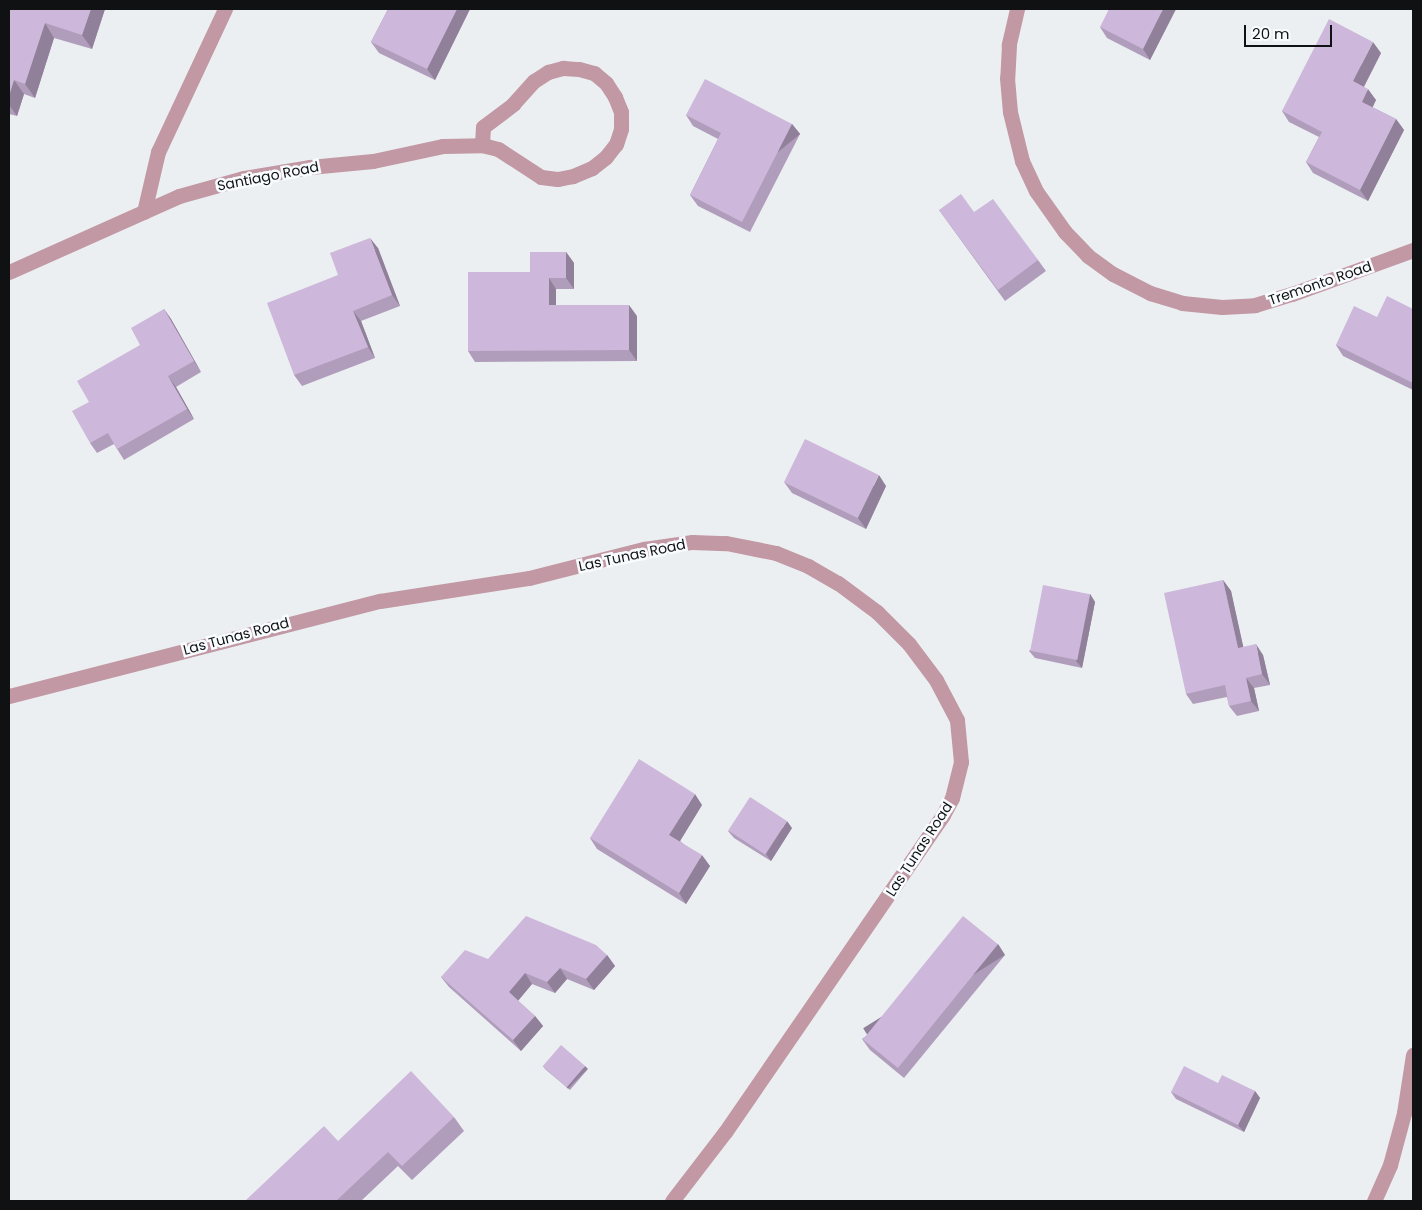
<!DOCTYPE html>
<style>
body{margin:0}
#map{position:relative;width:1422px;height:1210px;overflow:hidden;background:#ebeff2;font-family:Poppins,sans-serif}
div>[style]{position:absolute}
.minor>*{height:15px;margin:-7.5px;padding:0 7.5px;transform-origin:7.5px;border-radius:7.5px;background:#c198a3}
.wall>*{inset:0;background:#b09dbb}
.shaded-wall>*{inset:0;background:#908099;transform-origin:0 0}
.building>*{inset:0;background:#cdb7da;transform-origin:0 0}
span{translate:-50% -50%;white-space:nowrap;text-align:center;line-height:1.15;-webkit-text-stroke:5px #f9fcff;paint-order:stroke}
.street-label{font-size:14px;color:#101112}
.frame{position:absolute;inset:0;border:10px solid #101112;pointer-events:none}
.scale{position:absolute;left:1244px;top:25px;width:88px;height:22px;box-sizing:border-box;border:2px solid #101112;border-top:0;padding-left:6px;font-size:15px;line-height:18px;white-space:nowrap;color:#101112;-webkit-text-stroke:4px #f9fcff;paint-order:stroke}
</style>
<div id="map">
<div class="minor">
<div style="left:1017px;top:9px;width:37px;rotate:103deg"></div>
<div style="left:1009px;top:45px;width:33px;rotate:93deg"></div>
<div style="left:1007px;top:78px;width:34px;rotate:85deg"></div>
<div style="left:1010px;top:112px;width:50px;rotate:76.2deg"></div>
<div style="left:1022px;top:161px;width:33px;rotate:65deg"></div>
<div style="left:1036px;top:191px;width:50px;rotate:54.7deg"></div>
<div style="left:1065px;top:232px;width:33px;rotate:46deg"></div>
<div style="left:1088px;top:256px;width:31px;rotate:36deg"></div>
<div style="left:1113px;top:274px;width:42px;rotate:27.2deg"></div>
<div style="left:1150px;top:293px;width:34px;rotate:17deg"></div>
<div style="left:1182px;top:303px;width:40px;rotate:5.7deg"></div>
<div style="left:1222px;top:307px;width:33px;rotate:-3deg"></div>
<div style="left:1255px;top:305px;width:39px;rotate:-17deg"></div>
<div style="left:1292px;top:294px;width:129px;rotate:-20deg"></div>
<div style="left:563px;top:68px;width:16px;rotate:4deg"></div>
<div style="left:579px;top:69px;width:16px;rotate:15deg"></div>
<div style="left:594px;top:73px;width:16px;rotate:40deg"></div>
<div style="left:606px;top:83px;width:17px;rotate:57deg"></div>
<div style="left:615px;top:97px;width:16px;rotate:68deg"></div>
<div style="left:621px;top:112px;width:17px;rotate:90deg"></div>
<div style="left:621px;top:129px;width:16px;rotate:108deg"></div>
<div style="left:616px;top:144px;width:16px;rotate:128deg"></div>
<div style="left:606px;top:157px;width:18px;rotate:142deg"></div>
<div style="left:592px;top:168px;width:21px;rotate:157deg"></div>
<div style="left:573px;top:176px;width:16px;rotate:169deg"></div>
<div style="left:557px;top:179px;width:16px;rotate:-173deg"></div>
<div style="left:541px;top:177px;width:51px;rotate:-146.9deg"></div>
<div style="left:498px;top:149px;width:16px;rotate:-166deg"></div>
<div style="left:482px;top:145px;width:18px;rotate:-87deg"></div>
<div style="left:483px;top:127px;width:38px;rotate:-37deg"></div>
<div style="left:513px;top:104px;width:31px;rotate:-48deg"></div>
<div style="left:534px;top:81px;width:17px;rotate:-33deg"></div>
<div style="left:548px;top:72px;width:16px;rotate:-15deg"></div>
<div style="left:144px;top:212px;width:62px;rotate:-76.9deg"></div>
<div style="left:158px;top:152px;width:158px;rotate:-64.9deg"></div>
<div style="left:9px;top:272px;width:186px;rotate:-24.1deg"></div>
<div style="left:179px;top:196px;width:67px;rotate:-15.5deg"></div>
<div style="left:244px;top:178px;width:67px;rotate:-9.5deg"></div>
<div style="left:310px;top:167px;width:63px;rotate:-5.4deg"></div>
<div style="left:373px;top:161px;width:72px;rotate:-12.1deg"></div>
<div style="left:443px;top:146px;width:39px;rotate:-1deg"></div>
<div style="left:9px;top:696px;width:383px;rotate:-14.4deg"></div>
<div style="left:380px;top:601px;width:151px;rotate:-8.8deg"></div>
<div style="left:529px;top:578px;width:119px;rotate:-14.2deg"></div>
<div style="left:644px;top:549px;width:49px;rotate:-8.3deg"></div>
<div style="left:692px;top:542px;width:34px;rotate:2deg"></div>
<div style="left:726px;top:543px;width:51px;rotate:11.3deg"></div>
<div style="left:776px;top:553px;width:35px;rotate:22deg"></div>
<div style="left:808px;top:566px;width:34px;rotate:30deg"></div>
<div style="left:838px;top:583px;width:49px;rotate:36.6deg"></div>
<div style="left:877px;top:612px;width:45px;rotate:45deg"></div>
<div style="left:909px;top:644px;width:45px;rotate:53.1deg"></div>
<div style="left:936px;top:680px;width:45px;rotate:62.3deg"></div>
<div style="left:957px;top:720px;width:42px;rotate:84.6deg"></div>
<div style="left:961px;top:762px;width:37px;rotate:104deg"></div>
<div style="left:952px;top:798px;width:19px;rotate:118deg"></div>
<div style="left:943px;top:815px;width:385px;rotate:124.5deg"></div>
<div style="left:725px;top:1132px;width:87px;rotate:127.5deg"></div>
<div style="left:1374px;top:1201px;width:39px;rotate:-66deg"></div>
<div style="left:1390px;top:1165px;width:54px;rotate:-74.9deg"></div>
<div style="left:1404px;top:1113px;width:59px;rotate:-81.2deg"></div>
</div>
<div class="wall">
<div style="clip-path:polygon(9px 9px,105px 9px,92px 49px,54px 38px,35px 98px,24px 94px,17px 116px,9px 114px)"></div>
<div style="clip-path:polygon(388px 9px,470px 9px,435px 80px,379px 53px,371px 42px)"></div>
<div style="clip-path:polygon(1176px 9px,1150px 60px,1107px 38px,1100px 27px)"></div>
<div style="clip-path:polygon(1381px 53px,1364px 87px,1376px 100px,1372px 107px,1396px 119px,1404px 130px,1368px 201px,1313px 173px,1306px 162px,1319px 137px,1289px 122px,1282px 111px)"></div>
<div style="clip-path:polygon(686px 115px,792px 124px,800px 134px,750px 232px,698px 206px,690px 195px,718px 139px,693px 126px)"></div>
<div style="clip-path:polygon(939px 210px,974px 212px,1038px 260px,1046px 271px,1005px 301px)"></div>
<div style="clip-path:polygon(378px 248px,400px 306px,361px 321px,375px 358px,302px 386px,294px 375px,338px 275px)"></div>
<div style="clip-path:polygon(566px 252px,574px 263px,574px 289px,556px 289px,556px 305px,637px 316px,637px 361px,475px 362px,468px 351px,530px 272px)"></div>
<div style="clip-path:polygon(164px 309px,171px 319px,201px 372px,176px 387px,194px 419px,124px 460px,114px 444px,97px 453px,90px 443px,140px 345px)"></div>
<div style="clip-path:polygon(1413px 309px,1413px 390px,1343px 356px,1336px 345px,1377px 317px)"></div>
<div style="clip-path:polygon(784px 482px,886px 486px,866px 529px,792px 493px)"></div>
<div style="clip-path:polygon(1223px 580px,1231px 591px,1243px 647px,1263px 655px,1270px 685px,1254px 688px,1259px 711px,1237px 716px,1229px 706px,1227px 697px,1193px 704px,1186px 694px)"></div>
<div style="clip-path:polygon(1090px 594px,1095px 602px,1082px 668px,1035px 658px,1029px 651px)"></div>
<div style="clip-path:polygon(702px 805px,680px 841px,710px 866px,686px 904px,597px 849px,590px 838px)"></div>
<div style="clip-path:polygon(792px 828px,771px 861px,734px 838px,728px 831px)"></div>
<div style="clip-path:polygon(998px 944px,1005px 955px,904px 1078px,870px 1050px,862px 1039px)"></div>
<div style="clip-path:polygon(607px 955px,615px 966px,594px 990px,567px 979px,555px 993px,532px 984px,518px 1001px,535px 1016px,543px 1026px,521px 1051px,449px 987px,441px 977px,488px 959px)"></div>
<div style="clip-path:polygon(543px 1066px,588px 1069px,570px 1090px,545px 1069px)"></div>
<div style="clip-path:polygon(1218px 1083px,1255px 1091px,1260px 1098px,1244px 1132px,1176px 1099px,1171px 1092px)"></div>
<div style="clip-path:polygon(454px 1117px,464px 1131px,412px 1180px,398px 1166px,361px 1201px,245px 1201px,338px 1141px)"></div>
</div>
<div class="shaded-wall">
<div style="clip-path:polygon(91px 9px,105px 9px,92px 49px,82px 35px)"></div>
<div style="clip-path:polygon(457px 9px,470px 9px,435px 80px,427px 69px)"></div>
<div style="clip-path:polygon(1163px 9px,1176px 9px,1150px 60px,1143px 49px)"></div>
<div style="clip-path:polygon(45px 23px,54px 38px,35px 98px,25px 84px)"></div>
<div style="clip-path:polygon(1373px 42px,1381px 53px,1361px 92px,1353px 81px)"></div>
<div style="clip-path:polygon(14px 80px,24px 94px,17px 116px,9px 105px,9px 96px)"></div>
<div style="clip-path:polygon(1368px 89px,1376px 100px,1370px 113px,1362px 102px)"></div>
<div style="clip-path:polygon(1396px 119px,1404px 130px,1368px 201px,1360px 190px)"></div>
<div style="left:792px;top:124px;width:13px;height:110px;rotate:51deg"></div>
<div style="clip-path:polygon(370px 238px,378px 248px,400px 306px,392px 295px)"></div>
<div style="clip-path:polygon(566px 252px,574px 263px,574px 289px,566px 278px)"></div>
<div style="clip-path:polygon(549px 278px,556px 289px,556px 316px,549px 305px)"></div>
<div style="clip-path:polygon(629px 305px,637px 316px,637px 361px,629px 350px)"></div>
<div style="clip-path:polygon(164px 309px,171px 319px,201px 372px,194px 361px)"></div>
<div style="clip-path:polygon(353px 311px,361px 321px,375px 358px,368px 347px)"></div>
<div style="clip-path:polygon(168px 376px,176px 387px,194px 419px,187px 409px)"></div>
<div style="clip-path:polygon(879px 475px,886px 486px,866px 529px,858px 518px)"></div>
<div style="clip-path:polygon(1223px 580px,1231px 591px,1246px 659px,1238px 648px)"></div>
<div style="clip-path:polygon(1090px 594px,1095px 602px,1082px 668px,1076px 661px)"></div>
<div style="clip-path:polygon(1256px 644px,1263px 655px,1270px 685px,1262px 674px)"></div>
<div style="clip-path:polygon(1246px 678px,1254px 688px,1259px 711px,1251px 701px)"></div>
<div style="clip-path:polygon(695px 794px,702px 805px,677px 846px,669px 835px)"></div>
<div style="clip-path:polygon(787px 821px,792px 828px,771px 861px,766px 854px)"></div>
<div style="clip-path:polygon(702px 855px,710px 866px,686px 904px,679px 893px)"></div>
<div style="left:998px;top:944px;width:13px;height:159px;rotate:58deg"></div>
<div style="clip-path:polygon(607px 955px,615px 966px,594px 990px,586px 979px)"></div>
<div style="clip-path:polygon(560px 968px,567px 979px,555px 993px,547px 982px)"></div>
<div style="clip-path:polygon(525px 973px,532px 984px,516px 1003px,509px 992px)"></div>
<div style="clip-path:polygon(535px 1016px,543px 1026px,521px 1051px,513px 1040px)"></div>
<div style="left:585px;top:1066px;width:4px;height:28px;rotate:45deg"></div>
<div style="clip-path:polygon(1255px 1091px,1260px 1098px,1244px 1132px,1238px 1125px)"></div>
</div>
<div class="building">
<div style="clip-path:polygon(9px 9px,91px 9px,82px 35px,45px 23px,25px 84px,14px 80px,9px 96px)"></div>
<div style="clip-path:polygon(388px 9px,457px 9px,427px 69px,371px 42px)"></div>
<div style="clip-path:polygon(1109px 9px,1163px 9px,1143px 49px,1100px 27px)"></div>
<div style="clip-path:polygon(1329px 19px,1373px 42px,1353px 81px,1368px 89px,1362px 102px,1396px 119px,1360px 190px,1306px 162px,1322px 132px,1282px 111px)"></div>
<div style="clip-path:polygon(705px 79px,792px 124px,742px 222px,690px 195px,721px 133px,686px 115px)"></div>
<div style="clip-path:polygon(961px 194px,974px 212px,993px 199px,1038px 260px,998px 290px,939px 210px)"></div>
<div style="clip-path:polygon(370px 238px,392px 295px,353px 311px,368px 347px,294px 375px,267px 303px,338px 275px,330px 253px)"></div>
<div style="clip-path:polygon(530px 252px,566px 252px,566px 278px,549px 278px,549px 305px,629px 305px,629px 350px,468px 351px,468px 272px,530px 272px)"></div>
<div style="clip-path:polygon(1387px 296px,1413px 309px,1413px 383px,1336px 345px,1354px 306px,1377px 317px)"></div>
<div style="clip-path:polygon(164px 309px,194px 361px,168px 376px,187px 409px,117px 449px,108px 433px,90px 443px,72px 411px,89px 402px,77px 381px,140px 345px,131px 328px)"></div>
<div style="left:805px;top:439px;width:82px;height:48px;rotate:26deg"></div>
<div style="clip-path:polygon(1223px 580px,1238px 648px,1256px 644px,1262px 674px,1246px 678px,1251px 701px,1229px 706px,1225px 685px,1186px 694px,1164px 593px)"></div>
<div style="left:1043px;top:585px;width:48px;height:67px;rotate:11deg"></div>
<div style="clip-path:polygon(639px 759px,695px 794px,669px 835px,702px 855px,679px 893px,590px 838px)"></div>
<div style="left:750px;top:797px;width:44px;height:40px;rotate:33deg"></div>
<div style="clip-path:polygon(526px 916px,596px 945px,607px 955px,586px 979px,560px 968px,547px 982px,525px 973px,509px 992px,535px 1016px,513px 1040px,441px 977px,465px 950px,488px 959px)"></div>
<div style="left:963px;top:916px;width:45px;height:159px;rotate:39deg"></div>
<div style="left:561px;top:1045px;width:32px;height:28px;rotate:41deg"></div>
<div style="clip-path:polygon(1184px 1066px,1218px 1083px,1222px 1075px,1255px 1091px,1238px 1125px,1171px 1092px)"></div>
<div style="clip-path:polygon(411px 1071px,454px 1117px,402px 1166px,388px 1152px,336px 1201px,245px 1201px,324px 1126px,338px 1141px)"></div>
</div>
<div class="street-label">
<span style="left:268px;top:176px;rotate:-11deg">Santiago Road</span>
<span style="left:1320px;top:283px;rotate:-19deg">Tremonto Road</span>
<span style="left:632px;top:555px;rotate:-12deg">Las Tunas Road</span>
<span style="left:236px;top:636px;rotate:-15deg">Las Tunas Road</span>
<span style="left:919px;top:849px;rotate:-57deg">Las Tunas Road</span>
</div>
<div class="frame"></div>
<div class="scale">20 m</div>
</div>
